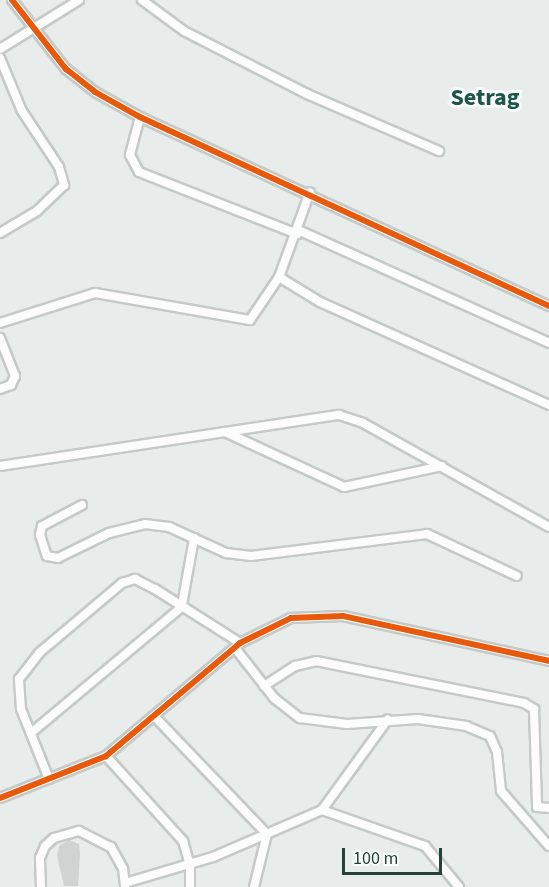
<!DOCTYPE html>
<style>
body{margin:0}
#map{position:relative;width:549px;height:887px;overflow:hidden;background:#e8edeb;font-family:"Source Sans 3",sans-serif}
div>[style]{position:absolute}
.building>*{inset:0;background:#cfd4d2}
.roads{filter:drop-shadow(2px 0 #c5cac8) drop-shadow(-2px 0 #c5cac8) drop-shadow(0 2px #c5cac8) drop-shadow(0 -2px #c5cac8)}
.minor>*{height:8px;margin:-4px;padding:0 4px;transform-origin:4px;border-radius:4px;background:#fcfcfc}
.cycleway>*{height:6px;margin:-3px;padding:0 3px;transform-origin:3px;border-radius:3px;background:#e8590c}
span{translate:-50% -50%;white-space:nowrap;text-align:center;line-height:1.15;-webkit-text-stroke:6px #f7fbf9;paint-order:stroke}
.quarter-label{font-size:24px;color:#1f5548;font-weight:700}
.scale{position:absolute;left:342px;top:848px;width:100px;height:27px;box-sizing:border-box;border:3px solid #24423a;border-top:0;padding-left:8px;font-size:18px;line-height:21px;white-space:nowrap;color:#24423a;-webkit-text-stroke:4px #f7fbf9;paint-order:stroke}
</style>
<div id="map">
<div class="building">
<div style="clip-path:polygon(69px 840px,79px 844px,80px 853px,78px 886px,64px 886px,57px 856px,59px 846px)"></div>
</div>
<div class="roads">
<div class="minor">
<div style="left:12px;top:0;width:88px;rotate:52deg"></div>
<div style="left:66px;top:69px;width:37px;rotate:38deg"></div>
<div style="left:95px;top:92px;width:51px;rotate:29.1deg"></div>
<div style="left:140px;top:117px;width:451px;rotate:24.8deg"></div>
<div style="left:142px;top:0;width:52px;rotate:36.4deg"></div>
<div style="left:184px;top:31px;width:138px;rotate:27.1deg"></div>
<div style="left:307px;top:94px;width:144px;rotate:23.4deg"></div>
<div style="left:0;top:49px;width:93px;rotate:-31.8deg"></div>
<div style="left:0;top:58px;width:57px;rotate:67.5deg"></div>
<div style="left:22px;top:111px;width:67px;rotate:56.5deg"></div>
<div style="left:59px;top:167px;width:19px;rotate:74deg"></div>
<div style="left:64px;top:185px;width:37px;rotate:136deg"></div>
<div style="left:37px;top:211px;width:43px;rotate:149.3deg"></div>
<div style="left:140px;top:117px;width:39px;rotate:105deg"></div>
<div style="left:130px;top:155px;width:19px;rotate:62deg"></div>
<div style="left:139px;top:172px;width:170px;rotate:21.4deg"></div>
<div style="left:298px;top:230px;width:275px;rotate:24.2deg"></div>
<div style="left:279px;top:277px;width:48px;rotate:31.4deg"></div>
<div style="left:320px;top:302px;width:251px;rotate:24.2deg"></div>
<div style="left:0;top:323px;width:100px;rotate:-17.5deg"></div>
<div style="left:95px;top:293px;width:157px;rotate:9.9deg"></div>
<div style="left:250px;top:320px;width:52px;rotate:-56deg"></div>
<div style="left:279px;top:277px;width:90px;rotate:-70deg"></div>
<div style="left:0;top:338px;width:41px;rotate:68.5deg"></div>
<div style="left:15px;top:376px;width:10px;rotate:114deg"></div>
<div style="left:11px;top:385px;width:12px;rotate:160deg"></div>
<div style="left:225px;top:432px;width:131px;rotate:24.8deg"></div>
<div style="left:344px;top:487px;width:100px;rotate:-12.1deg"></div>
<div style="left:0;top:466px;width:343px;rotate:-8.6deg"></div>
<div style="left:339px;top:415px;width:25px;rotate:18deg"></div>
<div style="left:363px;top:423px;width:213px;rotate:29.2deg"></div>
<div style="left:82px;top:505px;width:45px;rotate:152.3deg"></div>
<div style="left:42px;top:526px;width:9px;rotate:103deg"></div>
<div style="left:40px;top:535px;width:22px;rotate:72deg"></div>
<div style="left:47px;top:556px;width:11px;rotate:10deg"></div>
<div style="left:58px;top:558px;width:57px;rotate:-26.1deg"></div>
<div style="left:109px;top:533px;width:37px;rotate:-14deg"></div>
<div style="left:145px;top:524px;width:24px;rotate:7deg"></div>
<div style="left:169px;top:527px;width:63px;rotate:24.5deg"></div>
<div style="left:226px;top:553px;width:25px;rotate:7deg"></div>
<div style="left:251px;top:556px;width:177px;rotate:-7.1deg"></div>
<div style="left:427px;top:534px;width:99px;rotate:25deg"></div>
<div style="left:182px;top:605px;width:68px;rotate:-79.8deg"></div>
<div style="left:235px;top:648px;width:63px;rotate:52deg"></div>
<div style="left:274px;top:698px;width:33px;rotate:38deg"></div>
<div style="left:300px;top:718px;width:47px;rotate:7.3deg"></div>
<div style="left:347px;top:724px;width:71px;rotate:-4deg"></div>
<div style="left:418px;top:719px;width:49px;rotate:8.3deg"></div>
<div style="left:466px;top:726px;width:26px;rotate:23deg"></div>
<div style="left:490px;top:736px;width:17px;rotate:66deg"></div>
<div style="left:497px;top:752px;width:39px;rotate:84deg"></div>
<div style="left:501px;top:791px;width:73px;rotate:48.9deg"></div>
<div style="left:264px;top:686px;width:37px;rotate:-33deg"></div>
<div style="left:295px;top:666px;width:22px;rotate:-13deg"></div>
<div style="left:316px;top:661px;width:212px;rotate:11.4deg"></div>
<div style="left:524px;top:703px;width:12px;rotate:31deg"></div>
<div style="left:534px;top:709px;width:98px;rotate:88.2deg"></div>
<div style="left:537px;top:807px;width:12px;rotate:5deg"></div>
<div style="left:155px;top:717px;width:162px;rotate:46.3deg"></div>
<div style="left:267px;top:834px;width:55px;rotate:103.8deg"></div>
<div style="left:31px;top:733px;width:198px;rotate:-39.9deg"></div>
<div style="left:106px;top:756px;width:115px;rotate:47.8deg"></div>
<div style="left:183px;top:841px;width:25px;rotate:74deg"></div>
<div style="left:190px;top:865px;width:22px;rotate:90deg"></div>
<div style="left:49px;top:779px;width:75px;rotate:-111.8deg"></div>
<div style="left:21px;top:709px;width:30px;rotate:-94deg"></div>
<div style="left:19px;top:679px;width:33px;rotate:-52deg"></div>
<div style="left:39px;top:653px;width:109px;rotate:-40.1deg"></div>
<div style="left:122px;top:583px;width:14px;rotate:-17deg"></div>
<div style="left:135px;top:579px;width:22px;rotate:27deg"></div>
<div style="left:155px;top:589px;width:101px;rotate:32.4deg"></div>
<div style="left:0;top:798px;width:114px;rotate:-21.6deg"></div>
<div style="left:106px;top:756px;width:175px;rotate:-40.1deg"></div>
<div style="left:240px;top:643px;width:57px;rotate:-26.1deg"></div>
<div style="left:291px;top:618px;width:52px;rotate:-2.2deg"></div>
<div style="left:343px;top:616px;width:211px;rotate:12.3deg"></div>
<div style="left:322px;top:810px;width:112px;rotate:-54deg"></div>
<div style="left:125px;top:883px;width:92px;rotate:-16.5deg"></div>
<div style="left:213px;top:857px;width:119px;rotate:-23.3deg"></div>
<div style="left:322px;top:810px;width:109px;rotate:19.3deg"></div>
<div style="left:425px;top:846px;width:53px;rotate:50.3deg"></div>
<div style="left:41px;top:887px;width:29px;rotate:-92deg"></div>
<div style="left:40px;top:858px;width:13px;rotate:-67deg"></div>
<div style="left:45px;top:846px;width:12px;rotate:-42deg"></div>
<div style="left:54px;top:838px;width:26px;rotate:-16deg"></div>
<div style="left:79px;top:831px;width:36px;rotate:27deg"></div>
<div style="left:111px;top:847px;width:25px;rotate:61deg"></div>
<div style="left:123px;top:869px;width:17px;rotate:83deg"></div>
</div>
</div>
<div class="cycleway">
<div style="left:12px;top:0;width:88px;rotate:52deg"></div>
<div style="left:66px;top:69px;width:37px;rotate:38deg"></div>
<div style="left:95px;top:92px;width:51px;rotate:29.1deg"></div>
<div style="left:140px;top:117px;width:451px;rotate:24.8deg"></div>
<div style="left:0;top:798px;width:114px;rotate:-21.6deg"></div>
<div style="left:106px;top:756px;width:175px;rotate:-40.1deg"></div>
<div style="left:240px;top:643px;width:57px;rotate:-26.1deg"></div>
<div style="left:291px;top:618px;width:52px;rotate:-2.2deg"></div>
<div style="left:343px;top:616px;width:211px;rotate:12.3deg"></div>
</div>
<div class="quarter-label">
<span style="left:485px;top:98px">Setrag</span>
</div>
<div class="scale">100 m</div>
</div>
